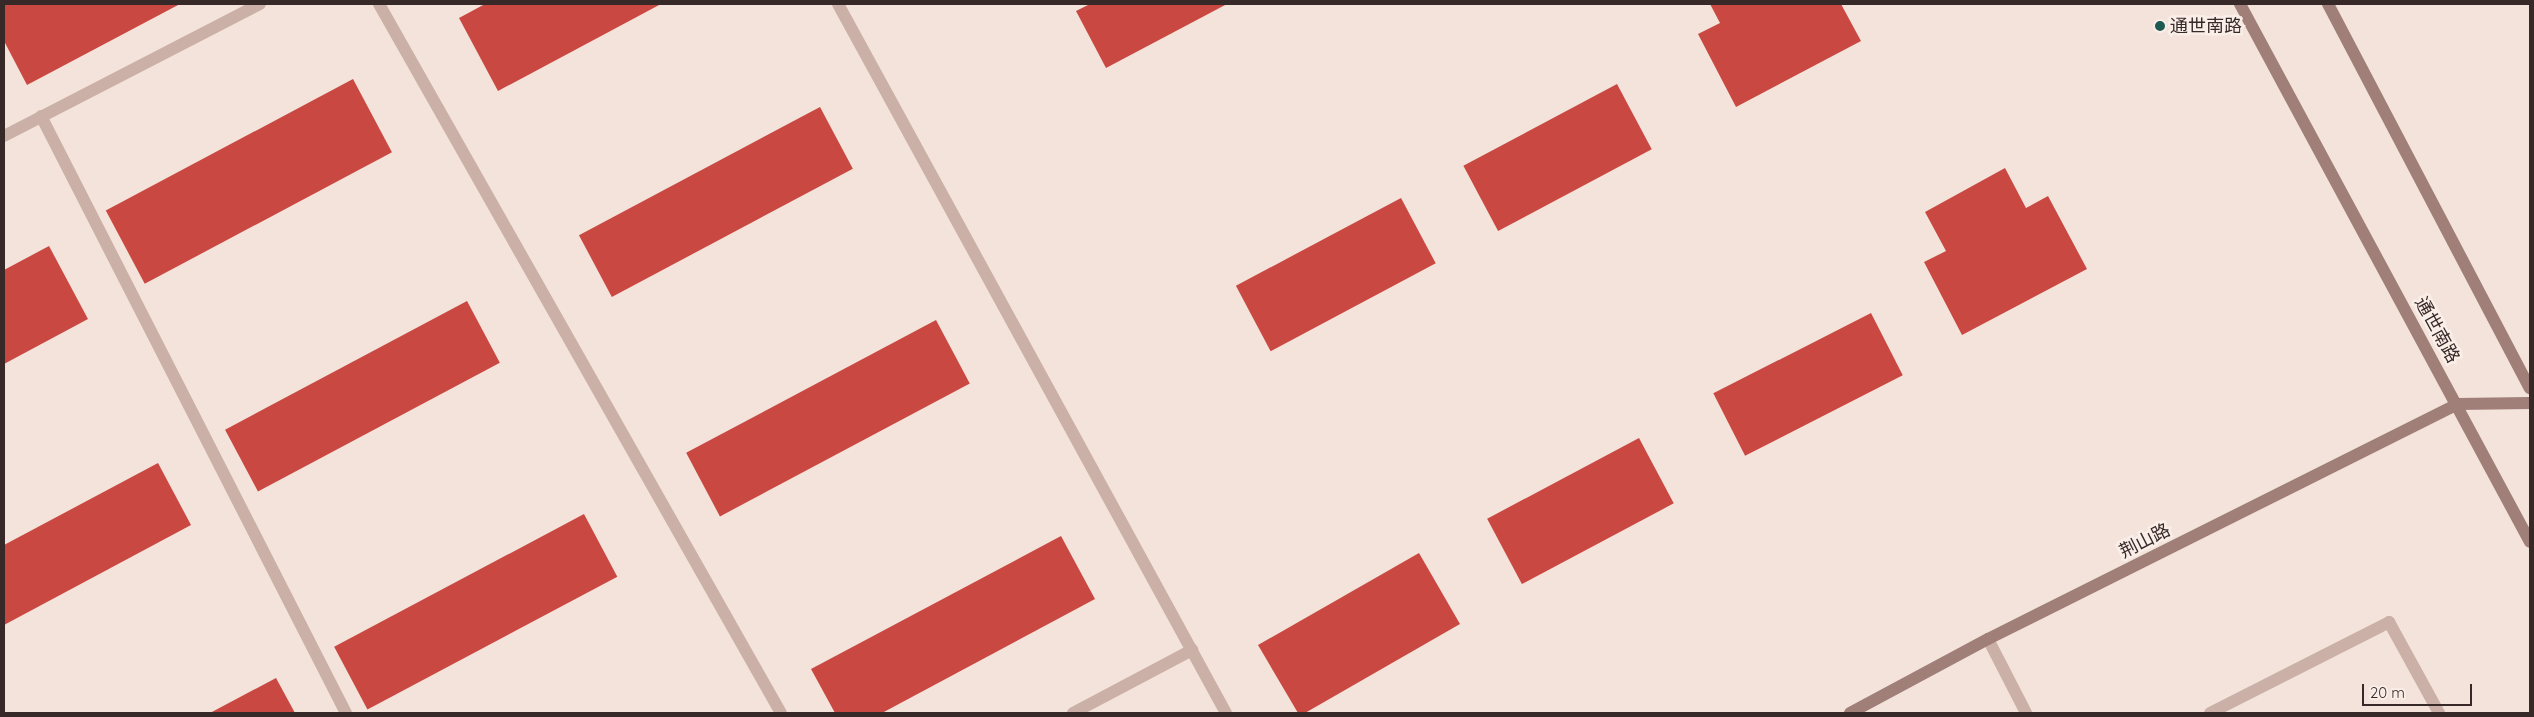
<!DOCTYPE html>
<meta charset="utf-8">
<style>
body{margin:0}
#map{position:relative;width:2534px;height:717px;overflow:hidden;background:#f3e3db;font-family:Quicksand,"Noto Sans SC",sans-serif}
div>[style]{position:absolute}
.building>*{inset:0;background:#c94942;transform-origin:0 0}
.lane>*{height:12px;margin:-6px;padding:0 6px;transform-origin:6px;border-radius:6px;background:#cbb0a7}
.secondary>*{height:12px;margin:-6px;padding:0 6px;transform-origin:6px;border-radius:6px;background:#9f7f78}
.dots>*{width:14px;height:14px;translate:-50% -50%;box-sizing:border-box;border:2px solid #faeee8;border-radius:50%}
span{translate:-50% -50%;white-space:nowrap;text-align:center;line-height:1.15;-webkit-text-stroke:5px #faeee8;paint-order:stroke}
.poi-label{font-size:18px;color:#372928}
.left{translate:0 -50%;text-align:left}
.street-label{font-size:18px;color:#372928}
.frame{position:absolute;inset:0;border:5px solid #372928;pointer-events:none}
.scale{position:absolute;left:2362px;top:684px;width:110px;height:22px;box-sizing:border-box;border:2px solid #372928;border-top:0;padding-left:6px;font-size:15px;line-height:18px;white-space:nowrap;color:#372928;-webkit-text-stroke:4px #faeee8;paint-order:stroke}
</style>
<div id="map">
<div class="building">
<div style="clip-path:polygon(4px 4px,180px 4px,27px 85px,4px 41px)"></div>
<div style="clip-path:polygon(485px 4px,661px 4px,498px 91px,459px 18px)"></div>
<div style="clip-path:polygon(1090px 4px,1227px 4px,1106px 68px,1076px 11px)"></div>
<div style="clip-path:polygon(1710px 4px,1841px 4px,1861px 41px,1736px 107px,1698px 34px,1720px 23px)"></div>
<div style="left:353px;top:79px;width:83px;height:280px;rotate:62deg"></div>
<div style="left:1617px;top:84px;width:74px;height:174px;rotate:62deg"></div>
<div style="left:820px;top:107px;width:70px;height:273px;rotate:62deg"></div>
<div style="clip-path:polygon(2005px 168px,2026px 208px,2048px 196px,2087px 269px,1962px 335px,1924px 262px,1946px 251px,1925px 212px)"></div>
<div style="left:1401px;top:198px;width:74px;height:187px;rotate:62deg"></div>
<div style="clip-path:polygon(49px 246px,88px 319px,4px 364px,4px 270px)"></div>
<div style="left:467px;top:301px;width:70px;height:274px;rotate:62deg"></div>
<div style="left:1871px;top:313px;width:70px;height:177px;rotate:63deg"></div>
<div style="left:936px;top:320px;width:72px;height:283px;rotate:62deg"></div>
<div style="left:1639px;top:438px;width:74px;height:172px;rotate:62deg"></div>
<div style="clip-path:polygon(158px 463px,191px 525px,4px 625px,4px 545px)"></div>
<div style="left:584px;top:514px;width:71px;height:283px;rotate:62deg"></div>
<div style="clip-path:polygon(1061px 536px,1095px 599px,882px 713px,835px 713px,811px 669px)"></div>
<div style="clip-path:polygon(1419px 553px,1460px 624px,1305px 713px,1298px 713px,1258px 645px)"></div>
<div style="clip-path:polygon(276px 678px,295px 713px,210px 713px)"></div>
</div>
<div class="lane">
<div style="left:379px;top:4px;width:815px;rotate:60.45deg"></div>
<div style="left:838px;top:4px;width:808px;rotate:61.31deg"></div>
<div style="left:41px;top:116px;width:670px;rotate:62.94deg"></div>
<div style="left:4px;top:136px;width:288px;rotate:-27.3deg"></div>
<div style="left:1988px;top:639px;width:83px;rotate:62.8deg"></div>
<div style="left:1073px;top:713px;width:135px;rotate:-27.9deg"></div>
<div style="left:2210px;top:713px;width:201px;rotate:-26.9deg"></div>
<div style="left:2389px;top:622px;width:104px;rotate:61.2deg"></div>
</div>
<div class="secondary">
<div style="left:2240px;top:4px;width:611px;rotate:61.67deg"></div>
<div style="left:2328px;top:4px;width:434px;rotate:62.3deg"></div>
<div style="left:1850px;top:713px;width:157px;rotate:-28.2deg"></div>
<div style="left:1988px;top:639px;width:525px;rotate:-26.57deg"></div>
<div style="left:2458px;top:404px;width:72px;rotate:-0.8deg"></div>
</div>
<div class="dots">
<div style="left:2160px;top:26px;background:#1c5a52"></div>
</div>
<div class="poi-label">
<span class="left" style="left:2170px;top:26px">通世南路</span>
</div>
<div class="street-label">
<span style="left:2437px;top:330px;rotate:61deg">通世南路</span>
<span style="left:2145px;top:541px;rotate:-27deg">荆山路</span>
</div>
<div class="frame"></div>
<div class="scale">20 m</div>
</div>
